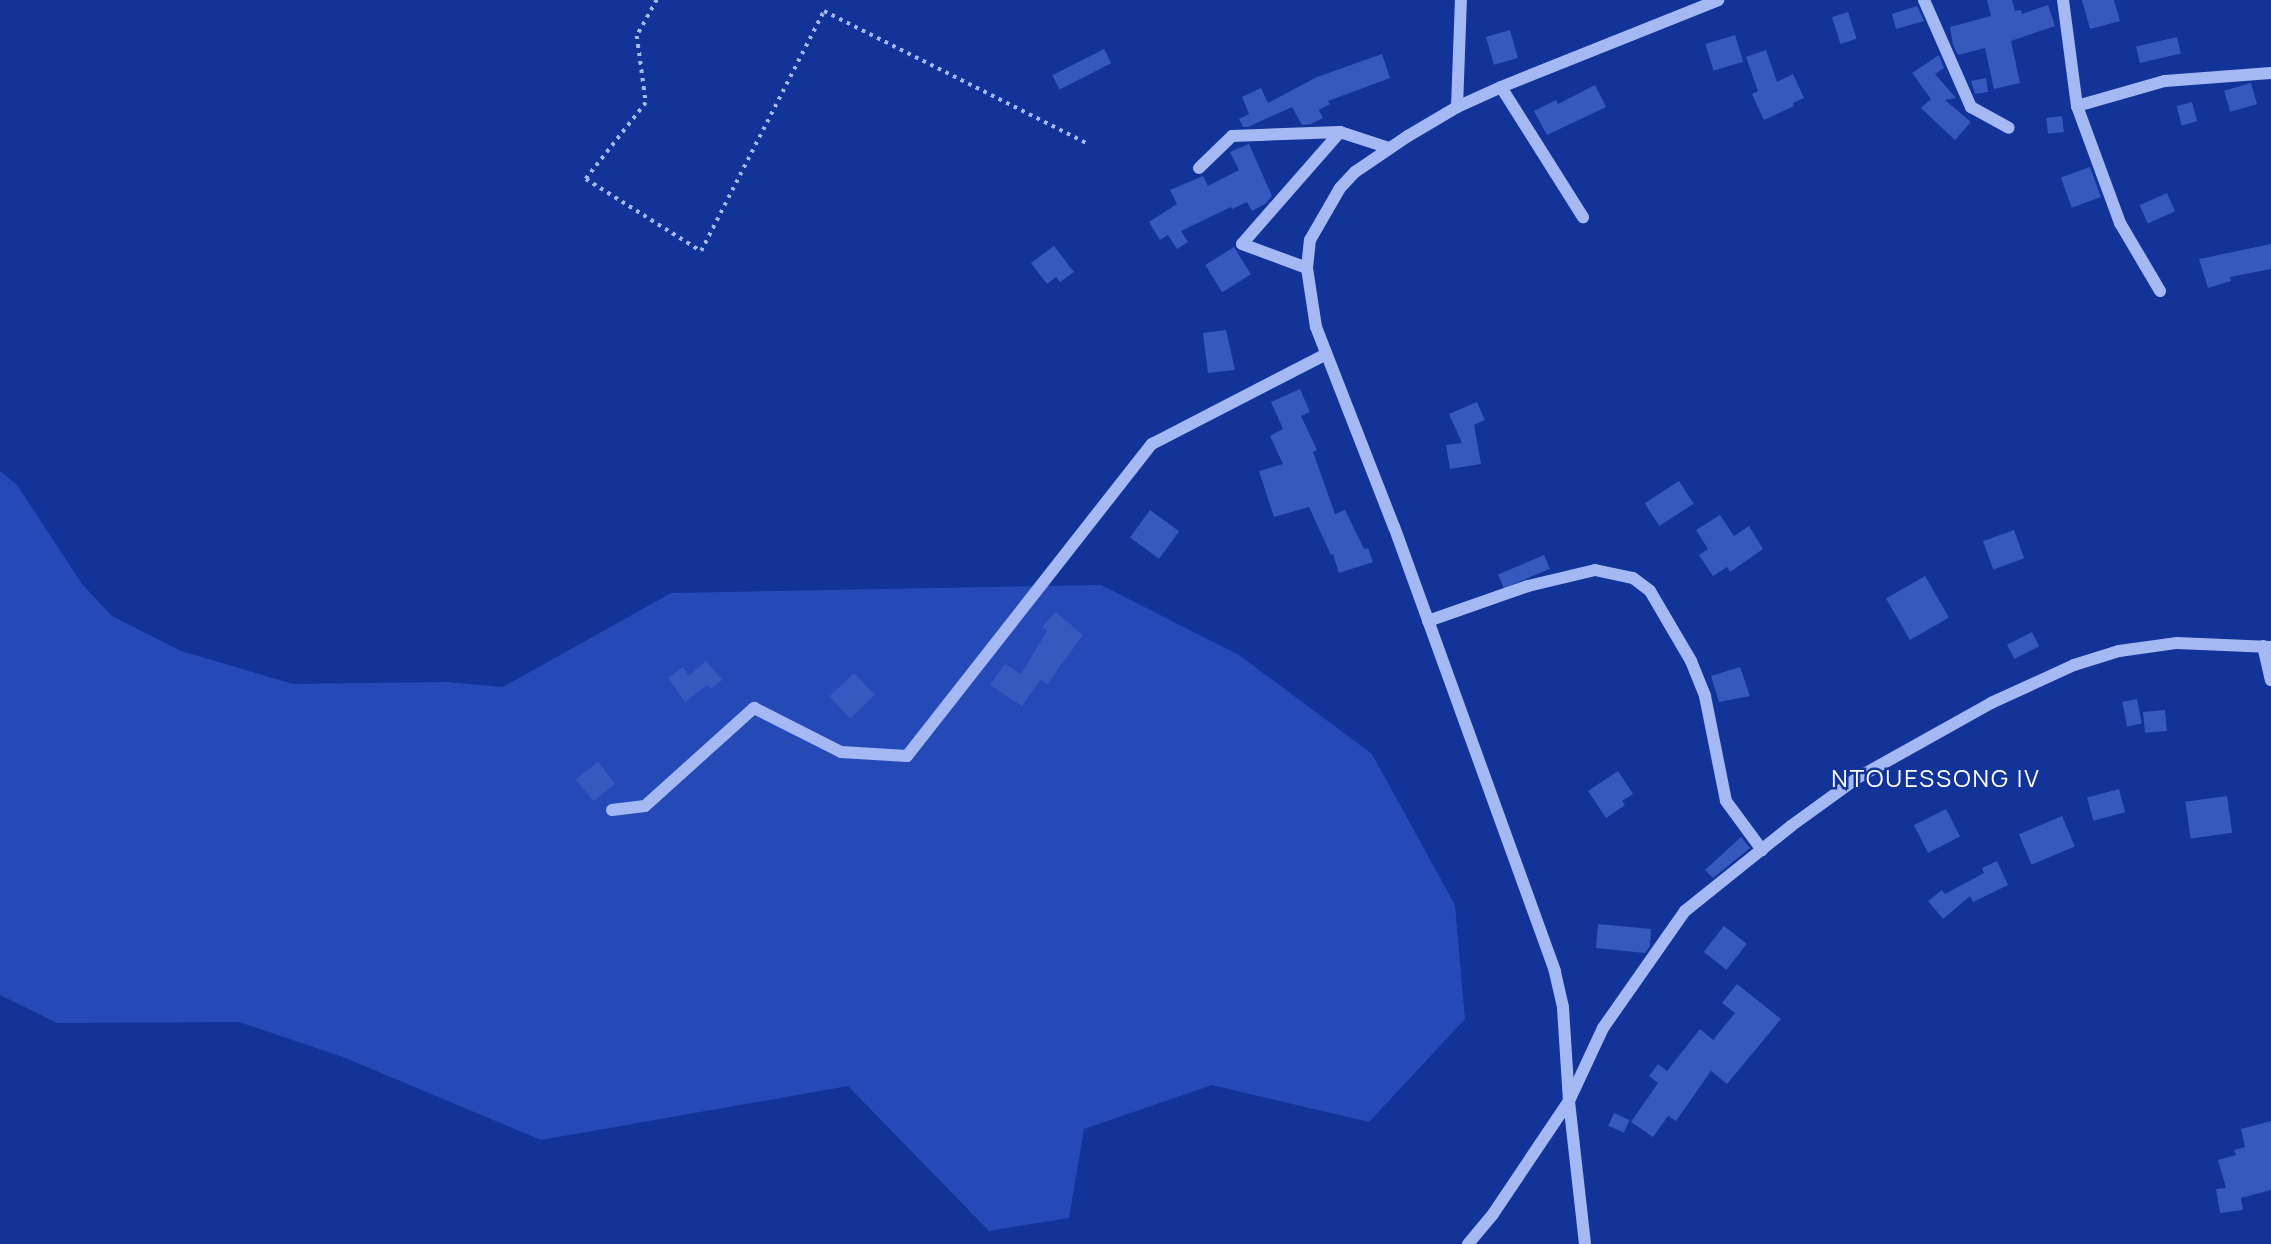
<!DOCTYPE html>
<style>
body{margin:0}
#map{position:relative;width:2271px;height:1244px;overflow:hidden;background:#123398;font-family:Manrope,sans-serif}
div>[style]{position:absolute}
.green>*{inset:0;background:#254ab7}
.building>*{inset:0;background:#3659bf;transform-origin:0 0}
.path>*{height:3.5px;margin-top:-1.75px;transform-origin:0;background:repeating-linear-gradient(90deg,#a4b9f3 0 3.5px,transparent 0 8.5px)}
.minor>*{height:12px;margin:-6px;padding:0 6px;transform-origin:6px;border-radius:6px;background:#a4b9f3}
span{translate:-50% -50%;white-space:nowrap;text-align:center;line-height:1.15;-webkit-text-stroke:5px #123398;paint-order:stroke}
.quarter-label{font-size:24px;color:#fff;letter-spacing:2px}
</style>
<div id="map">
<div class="green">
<div style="clip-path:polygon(0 471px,17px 485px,82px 584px,112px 616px,181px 651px,293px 684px,447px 682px,503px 687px,671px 593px,1101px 585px,1239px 655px,1372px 754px,1455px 905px,1465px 1019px,1369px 1122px,1212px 1085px,1084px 1129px,1069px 1218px,989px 1231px,848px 1086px,541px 1140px,343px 1057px,239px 1022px,57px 1023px,0 995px)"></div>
</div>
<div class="building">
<div style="clip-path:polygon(1987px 0,2012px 0,2015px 11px,2021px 10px,2022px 14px,2048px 5px,2055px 26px,2011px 41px,2020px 83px,1994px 89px,1985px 48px,1958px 55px,1953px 45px,1950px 27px,1991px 16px)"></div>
<div style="clip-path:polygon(2082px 0,2114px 0,2120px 21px,2090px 29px)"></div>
<div style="clip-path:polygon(1917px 6px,1924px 21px,1896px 29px,1892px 14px)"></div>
<div style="left:1848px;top:12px;width:28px;height:17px;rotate:72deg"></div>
<div style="left:1510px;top:30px;width:29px;height:25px;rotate:74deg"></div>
<div style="left:1735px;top:35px;width:28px;height:31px;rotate:73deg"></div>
<div style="left:2177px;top:37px;width:17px;height:42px;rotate:77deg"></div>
<div style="left:1104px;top:49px;width:16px;height:58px;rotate:63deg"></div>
<div style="clip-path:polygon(1766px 50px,1777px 82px,1793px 74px,1804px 98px,1793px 103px,1794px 106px,1764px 120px,1752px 94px,1758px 91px,1746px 57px)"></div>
<div style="clip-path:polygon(1382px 54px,1390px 78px,1328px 101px,1330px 104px,1319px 110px,1323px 118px,1311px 124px,1302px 125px,1292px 107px,1248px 127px,1243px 127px,1239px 119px,1249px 114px,1242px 97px,1261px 88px,1268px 103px,1317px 77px)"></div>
<div style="clip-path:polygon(1939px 55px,1944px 68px,1935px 74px,1956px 98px,1945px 100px,1971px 122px,1955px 140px,1921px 108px,1931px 99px,1912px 73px)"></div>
<div style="clip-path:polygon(1986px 78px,1988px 92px,1975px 94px,1971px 81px)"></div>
<div style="left:2251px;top:83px;width:22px;height:28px;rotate:74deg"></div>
<div style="clip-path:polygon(1595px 85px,1606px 107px,1547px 135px,1534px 111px,1556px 100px,1558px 104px)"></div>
<div style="left:2192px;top:102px;width:20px;height:16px;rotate:75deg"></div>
<div style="left:2062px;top:116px;width:16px;height:16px;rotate:83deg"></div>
<div style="clip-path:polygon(1249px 144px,1272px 196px,1265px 204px,1252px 211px,1247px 202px,1232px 209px,1231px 207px,1181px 231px,1188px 242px,1177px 249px,1168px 235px,1160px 240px,1149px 222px,1177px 204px,1170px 190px,1203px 176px,1208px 186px,1239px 170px,1230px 152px)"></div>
<div style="left:2090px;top:167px;width:32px;height:31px;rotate:70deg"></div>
<div style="left:2167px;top:193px;width:20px;height:30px;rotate:66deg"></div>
<div style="clip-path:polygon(2271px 244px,2271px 269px,2230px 277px,2231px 281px,2208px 288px,2199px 259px)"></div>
<div style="clip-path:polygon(1054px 246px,1074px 272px,1060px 282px,1056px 277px,1047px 284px,1031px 263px)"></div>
<div style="left:1234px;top:247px;width:32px;height:34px;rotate:58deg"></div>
<div style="clip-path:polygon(1226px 330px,1235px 370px,1208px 373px,1203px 333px)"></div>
<div style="clip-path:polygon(1300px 389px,1310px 412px,1301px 416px,1317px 450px,1313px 452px,1335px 514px,1345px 510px,1364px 549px,1368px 548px,1373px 562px,1339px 573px,1333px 554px,1331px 555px,1309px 507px,1274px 517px,1259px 471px,1283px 464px,1270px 436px,1283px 429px,1271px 402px)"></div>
<div style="clip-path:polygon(1477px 402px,1485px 420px,1474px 425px,1481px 464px,1450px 469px,1446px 445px,1462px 443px,1449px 414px)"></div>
<div style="left:1679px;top:481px;width:27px;height:41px;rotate:57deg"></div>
<div style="left:1150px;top:510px;width:36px;height:34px;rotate:36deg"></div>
<div style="clip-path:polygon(1720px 515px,1734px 536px,1749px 526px,1763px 549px,1730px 572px,1727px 567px,1713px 576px,1699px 555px,1708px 549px,1696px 530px)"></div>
<div style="left:2014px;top:530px;width:30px;height:33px;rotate:70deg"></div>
<div style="left:1544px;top:555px;width:15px;height:50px;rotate:67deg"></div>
<div style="left:1925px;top:576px;width:48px;height:45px;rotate:60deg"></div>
<div style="clip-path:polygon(1056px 612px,1083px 635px,1047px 684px,1040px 680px,1022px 706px,990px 685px,1005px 664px,1021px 674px,1047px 631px,1042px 627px)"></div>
<div style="left:2032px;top:632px;width:16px;height:28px;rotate:63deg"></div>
<div style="clip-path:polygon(706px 661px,722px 680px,711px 689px,708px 685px,685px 702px,668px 678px,683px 667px,689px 676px)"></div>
<div style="clip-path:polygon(1740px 667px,1750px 696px,1719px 702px,1711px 676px)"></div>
<div style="left:854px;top:673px;width:30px;height:34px;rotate:46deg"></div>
<div style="left:2137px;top:699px;width:25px;height:15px;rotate:79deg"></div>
<div style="left:2165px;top:710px;width:21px;height:22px;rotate:85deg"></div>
<div style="left:598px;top:762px;width:28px;height:28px;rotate:52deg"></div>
<div style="clip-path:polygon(1618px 771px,1633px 794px,1622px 801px,1625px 805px,1606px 818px,1588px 791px)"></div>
<div style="left:2119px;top:789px;width:24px;height:33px;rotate:75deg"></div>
<div style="left:2227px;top:796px;width:37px;height:42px;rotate:82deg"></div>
<div style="left:1946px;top:809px;width:31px;height:36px;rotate:63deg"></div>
<div style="left:2062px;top:816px;width:33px;height:47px;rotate:67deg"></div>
<div style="clip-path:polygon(1741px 837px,1750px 848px,1713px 878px,1705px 870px)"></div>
<div style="clip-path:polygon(1997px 861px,2008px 885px,1973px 902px,1970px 896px,1943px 919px,1928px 901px,1942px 890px,1945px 894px,1984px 873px,1982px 868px)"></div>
<div style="clip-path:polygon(1598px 924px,1651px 929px,1650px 946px,1645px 953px,1596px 948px)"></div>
<div style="left:1724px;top:926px;width:29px;height:33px;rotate:38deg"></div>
<div style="clip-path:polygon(1737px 984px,1781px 1019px,1727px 1084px,1711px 1071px,1676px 1121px,1668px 1116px,1653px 1137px,1631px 1122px,1658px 1083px,1649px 1076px,1658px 1064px,1667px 1071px,1700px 1029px,1713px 1040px,1735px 1013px,1722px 1003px)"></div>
<div style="left:1614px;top:1113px;width:17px;height:14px;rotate:24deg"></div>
<div style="clip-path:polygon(2271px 1121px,2271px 1190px,2241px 1198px,2243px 1210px,2220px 1213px,2216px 1189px,2226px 1188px,2218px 1160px,2236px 1155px,2234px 1150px,2245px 1147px,2241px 1129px)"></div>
</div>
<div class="path">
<div style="left:657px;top:0;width:41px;rotate:119.1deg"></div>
<div style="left:637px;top:36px;width:68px;rotate:82.3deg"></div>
<div style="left:646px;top:103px;width:97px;rotate:128.3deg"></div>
<div style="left:586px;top:179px;width:136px;rotate:32.1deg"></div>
<div style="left:701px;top:251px;width:270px;rotate:-62.9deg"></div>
<div style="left:824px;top:11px;width:297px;rotate:26.7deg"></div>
</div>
<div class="minor">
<div style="left:1924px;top:0;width:117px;rotate:66.3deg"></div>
<div style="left:1971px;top:107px;width:43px;rotate:28.9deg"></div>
<div style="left:2063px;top:0;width:107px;rotate:82.5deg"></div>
<div style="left:2077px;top:106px;width:125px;rotate:69.8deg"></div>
<div style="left:2120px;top:223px;width:79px;rotate:59.5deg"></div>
<div style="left:1501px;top:87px;width:154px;rotate:57.8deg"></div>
<div style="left:2077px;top:106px;width:91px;rotate:-15.9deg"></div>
<div style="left:2165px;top:81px;width:106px;rotate:-4.3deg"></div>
<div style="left:1457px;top:107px;width:107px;rotate:-87.9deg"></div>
<div style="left:1199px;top:168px;width:46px;rotate:-44.1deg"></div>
<div style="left:1232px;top:136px;width:108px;rotate:-2.1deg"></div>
<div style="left:1340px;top:132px;width:52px;rotate:18.1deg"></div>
<div style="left:1307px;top:268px;width:69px;rotate:-159.7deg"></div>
<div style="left:1242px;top:244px;width:149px;rotate:-48.8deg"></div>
<div style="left:1428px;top:621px;width:106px;rotate:-19.3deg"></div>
<div style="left:1528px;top:586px;width:69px;rotate:-13.4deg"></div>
<div style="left:1595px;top:570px;width:39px;rotate:12deg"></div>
<div style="left:1633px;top:578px;width:21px;rotate:37deg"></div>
<div style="left:1650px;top:591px;width:81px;rotate:59.6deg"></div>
<div style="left:1691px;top:661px;width:38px;rotate:68deg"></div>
<div style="left:1705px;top:696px;width:107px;rotate:78.7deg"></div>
<div style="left:1726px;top:801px;width:61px;rotate:53.7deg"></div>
<div style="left:2263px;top:646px;width:35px;rotate:77deg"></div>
<div style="left:612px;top:810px;width:33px;rotate:-7deg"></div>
<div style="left:645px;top:806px;width:147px;rotate:-42deg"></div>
<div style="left:754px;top:708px;width:97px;rotate:26.8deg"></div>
<div style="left:841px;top:752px;width:66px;rotate:3.5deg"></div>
<div style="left:907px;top:756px;width:397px;rotate:-51.9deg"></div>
<div style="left:1152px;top:444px;width:196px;rotate:-27.3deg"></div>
<div style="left:1468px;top:1244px;width:39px;rotate:-50deg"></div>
<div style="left:1493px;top:1214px;width:136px;rotate:-56.1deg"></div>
<div style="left:1569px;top:1101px;width:81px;rotate:-65deg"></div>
<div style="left:1603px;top:1028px;width:143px;rotate:-55deg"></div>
<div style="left:1685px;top:911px;width:136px;rotate:-38.7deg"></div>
<div style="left:1791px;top:826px;width:82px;rotate:-36deg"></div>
<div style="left:1857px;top:778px;width:154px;rotate:-29.2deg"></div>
<div style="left:1991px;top:703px;width:91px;rotate:-24.6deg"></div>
<div style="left:2074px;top:665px;width:47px;rotate:-17.3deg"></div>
<div style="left:2119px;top:651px;width:59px;rotate:-7.9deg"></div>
<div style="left:2177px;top:643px;width:94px;rotate:2.4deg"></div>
<div style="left:1585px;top:1244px;width:144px;rotate:-96.4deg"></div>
<div style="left:1569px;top:1101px;width:94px;rotate:-93.7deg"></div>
<div style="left:1563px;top:1007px;width:37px;rotate:-103deg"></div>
<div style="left:1555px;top:971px;width:472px;rotate:-109.9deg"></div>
<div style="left:1394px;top:527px;width:215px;rotate:-111.3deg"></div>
<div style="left:1316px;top:327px;width:60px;rotate:-98.7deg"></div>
<div style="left:1307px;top:268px;width:28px;rotate:-84deg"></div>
<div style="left:1310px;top:240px;width:60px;rotate:-60deg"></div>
<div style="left:1340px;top:188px;width:22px;rotate:-47deg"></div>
<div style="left:1355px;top:172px;width:64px;rotate:-34.2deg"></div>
<div style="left:1408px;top:136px;width:57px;rotate:-30.6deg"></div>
<div style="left:1457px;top:107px;width:48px;rotate:-24.4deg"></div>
<div style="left:1501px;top:87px;width:234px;rotate:-21.8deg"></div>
</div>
<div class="quarter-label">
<span style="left:1936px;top:778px">NTOUESSONG IV</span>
</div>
</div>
